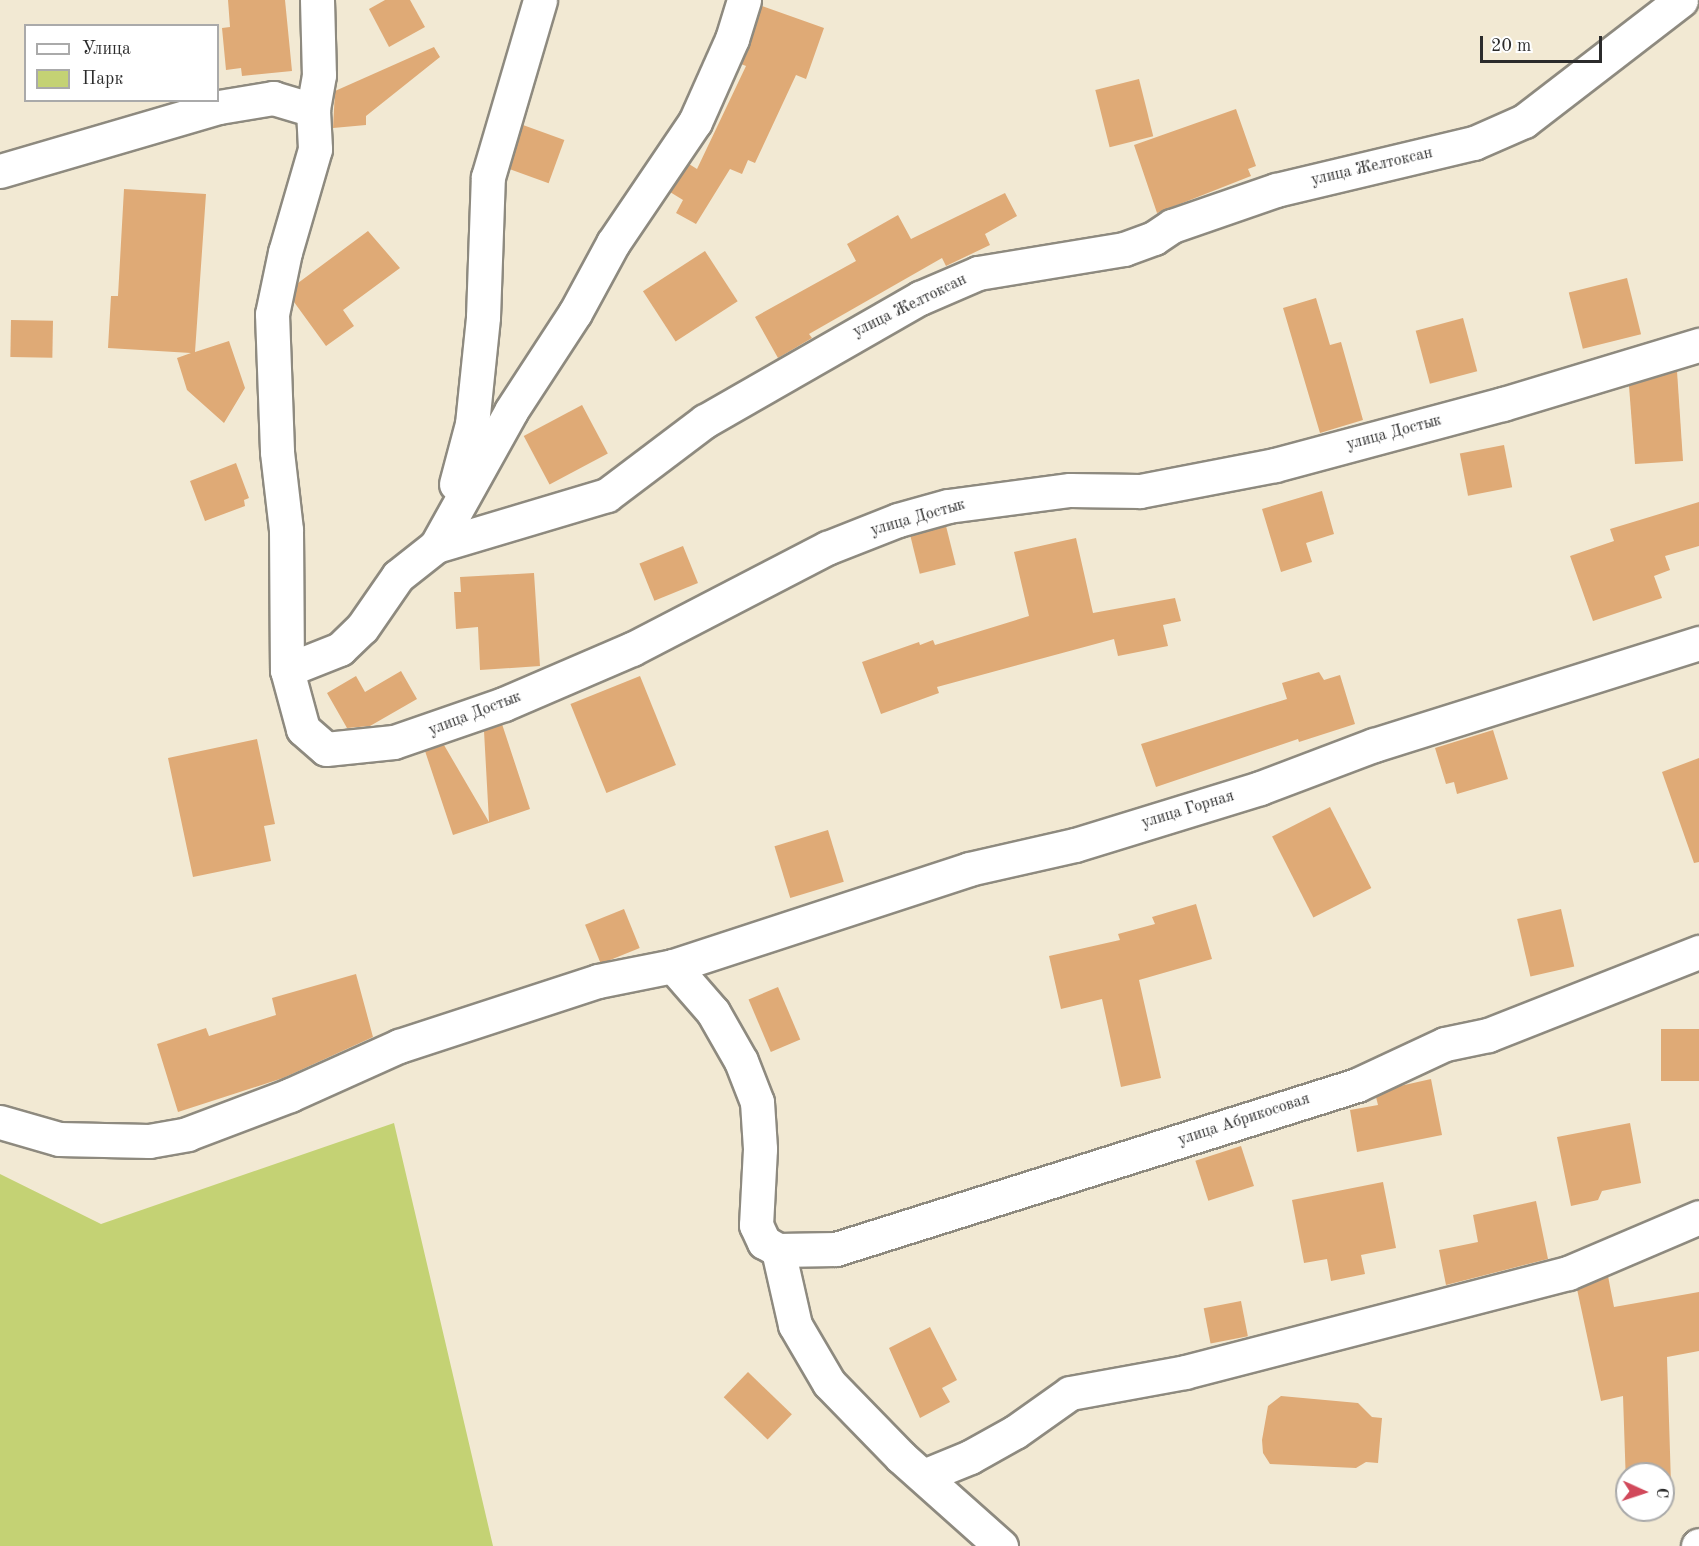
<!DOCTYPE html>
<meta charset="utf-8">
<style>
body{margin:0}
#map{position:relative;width:1699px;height:1546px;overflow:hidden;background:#f2e9d3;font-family:"Old Standard TT",serif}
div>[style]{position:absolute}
.green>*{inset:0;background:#c4d274}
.building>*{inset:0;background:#dfaa76;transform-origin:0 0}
.roads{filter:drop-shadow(2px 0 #8e8a7f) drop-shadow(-2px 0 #8e8a7f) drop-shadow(0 2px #8e8a7f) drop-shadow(0 -2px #8e8a7f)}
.street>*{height:33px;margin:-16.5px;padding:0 16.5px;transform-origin:16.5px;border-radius:16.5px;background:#fff}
span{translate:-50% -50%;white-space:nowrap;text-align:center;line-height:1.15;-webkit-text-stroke:6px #fff;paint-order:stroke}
.street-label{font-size:16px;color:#2b2b2b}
.legend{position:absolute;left:24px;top:24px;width:195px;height:78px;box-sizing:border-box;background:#fff;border:2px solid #aaa;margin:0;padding:8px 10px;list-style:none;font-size:18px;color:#2b2b2b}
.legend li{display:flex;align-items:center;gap:12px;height:30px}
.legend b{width:30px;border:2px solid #aaa}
.north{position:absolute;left:1615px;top:1462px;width:60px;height:60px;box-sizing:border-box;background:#fff;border:2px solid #aaa;border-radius:50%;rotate:93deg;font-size:16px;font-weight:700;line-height:24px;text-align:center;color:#2b2b2b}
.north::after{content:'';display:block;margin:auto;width:21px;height:27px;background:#d1495b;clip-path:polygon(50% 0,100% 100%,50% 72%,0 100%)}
.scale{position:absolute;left:1480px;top:36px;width:122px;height:27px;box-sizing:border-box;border:3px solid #2b2b2b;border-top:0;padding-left:8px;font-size:18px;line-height:21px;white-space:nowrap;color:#2b2b2b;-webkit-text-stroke:4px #fff;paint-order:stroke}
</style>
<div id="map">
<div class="green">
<div style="clip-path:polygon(394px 1123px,493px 1546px,0 1546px,0 1174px,101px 1224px)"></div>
</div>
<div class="building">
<div style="clip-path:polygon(228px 0,285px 0,292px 71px,242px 76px,241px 68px,226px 70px,222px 28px,230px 27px)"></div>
<div style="clip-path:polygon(385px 0,410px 0,425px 27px,389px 47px,369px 9px)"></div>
<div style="clip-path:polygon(762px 6px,824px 28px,806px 79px,796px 75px,755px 163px,748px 160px,742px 174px,730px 169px,696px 224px,676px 213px,683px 200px,670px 192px,689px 164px,697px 169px,746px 66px,741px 64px)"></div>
<div style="clip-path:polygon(434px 47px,440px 57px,366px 116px,366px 125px,333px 128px,335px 91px)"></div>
<div style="left:1139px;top:79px;width:59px;height:45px;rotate:76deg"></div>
<div style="clip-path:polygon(1236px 109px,1256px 166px,1248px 169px,1251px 176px,1157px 213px,1134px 145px)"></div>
<div style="left:523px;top:125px;width:44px;height:46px;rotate:20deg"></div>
<div style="clip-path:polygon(124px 189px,206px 194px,195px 352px,229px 341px,245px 388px,224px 423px,187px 390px,177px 358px,191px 353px,108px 348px,111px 296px,118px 296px)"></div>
<div style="clip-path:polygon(1005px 193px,1017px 216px,985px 234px,990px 245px,946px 266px,942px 258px,809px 334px,812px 338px,778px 358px,755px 317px,856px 261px,847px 244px,898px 215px,911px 239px)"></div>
<div style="clip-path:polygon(368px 231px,400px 268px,343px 310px,354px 326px,326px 346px,294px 302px,298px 283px)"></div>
<div style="left:705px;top:251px;width:60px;height:74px;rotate:57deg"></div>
<div style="left:1627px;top:278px;width:58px;height:60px;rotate:76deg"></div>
<div style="clip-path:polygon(1316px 298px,1330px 345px,1341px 342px,1363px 420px,1320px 433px,1283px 308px)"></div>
<div style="left:1463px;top:318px;width:55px;height:49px;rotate:75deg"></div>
<div style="left:11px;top:320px;width:42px;height:37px;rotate:1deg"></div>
<div style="clip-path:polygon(1677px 371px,1683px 461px,1635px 464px,1629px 386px)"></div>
<div style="left:582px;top:405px;width:55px;height:66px;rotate:62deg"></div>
<div style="left:1504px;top:445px;width:43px;height:45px;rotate:79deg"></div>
<div style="clip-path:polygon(236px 463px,249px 498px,244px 500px,245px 506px,205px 521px,190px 481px)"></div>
<div style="clip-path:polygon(1322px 491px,1334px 534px,1306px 543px,1312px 562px,1281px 572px,1262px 509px)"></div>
<div style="clip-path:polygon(1699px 502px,1699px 546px,1665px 556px,1670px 570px,1654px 576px,1662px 598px,1593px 621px,1570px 556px,1614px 541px,1610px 529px)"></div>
<div style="left:946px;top:526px;width:40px;height:37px;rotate:76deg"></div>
<div style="clip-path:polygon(1076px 538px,1093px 613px,1175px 598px,1181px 621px,1163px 625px,1168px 646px,1118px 656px,1114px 639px,937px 687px,939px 693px,881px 714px,862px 662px,919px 642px,920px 645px,933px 640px,935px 645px,1029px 616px,1014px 552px)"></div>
<div style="left:683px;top:546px;width:40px;height:47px;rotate:68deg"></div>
<div style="clip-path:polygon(534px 573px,540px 666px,480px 670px,478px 627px,456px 629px,454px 592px,461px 592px,460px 577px)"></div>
<div style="clip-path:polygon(401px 671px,417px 699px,370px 726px,347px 728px,327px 693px,356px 676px,365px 692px)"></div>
<div style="clip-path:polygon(1319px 672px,1324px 680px,1340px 675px,1355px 724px,1299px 742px,1298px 739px,1156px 787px,1141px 744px,1287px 699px,1282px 683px)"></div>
<div style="left:640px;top:676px;width:96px;height:75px;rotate:68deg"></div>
<div style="clip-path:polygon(502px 724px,530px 809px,453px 835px,425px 751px,444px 745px,489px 822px,484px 731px)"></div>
<div style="clip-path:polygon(1493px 730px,1508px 779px,1457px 794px,1454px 782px,1446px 784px,1435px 748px)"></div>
<div style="clip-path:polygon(257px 739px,275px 824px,264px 826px,271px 861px,193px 877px,168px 758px)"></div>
<div style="clip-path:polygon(1699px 758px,1699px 862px,1694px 863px,1662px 772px)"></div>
<div style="left:1330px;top:807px;width:91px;height:65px;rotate:63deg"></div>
<div style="left:828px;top:830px;width:54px;height:56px;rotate:73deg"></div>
<div style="clip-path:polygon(1196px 904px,1212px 959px,1139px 980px,1161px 1078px,1121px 1087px,1102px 999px,1061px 1009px,1049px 956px,1120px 940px,1118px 934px,1155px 924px,1152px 917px)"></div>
<div style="left:624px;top:909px;width:42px;height:42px;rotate:68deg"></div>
<div style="left:1561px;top:909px;width:59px;height:45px;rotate:77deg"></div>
<div style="clip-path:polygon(356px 974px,373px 1037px,283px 1078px,178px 1112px,157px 1044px,206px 1028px,209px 1036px,276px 1015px,272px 998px)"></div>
<div style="left:778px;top:987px;width:57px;height:32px;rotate:67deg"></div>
<div style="left:1699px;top:1029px;width:52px;height:38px;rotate:90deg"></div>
<div style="clip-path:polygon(1431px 1079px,1442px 1135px,1357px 1152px,1350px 1110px,1378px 1105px,1376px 1097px,1400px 1086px)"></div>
<div style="clip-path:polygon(1630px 1123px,1641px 1183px,1602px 1191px,1598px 1200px,1571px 1206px,1557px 1137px)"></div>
<div style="left:1241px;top:1146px;width:42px;height:48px;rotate:72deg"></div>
<div style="clip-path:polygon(1383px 1182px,1396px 1248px,1361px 1255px,1365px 1274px,1331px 1281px,1327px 1259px,1304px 1263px,1292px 1200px)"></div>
<div style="clip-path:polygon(1536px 1201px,1548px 1259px,1446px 1285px,1439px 1250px,1478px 1242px,1473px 1215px)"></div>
<div style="clip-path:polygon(1608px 1276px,1614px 1307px,1699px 1292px,1699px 1351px,1667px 1357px,1671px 1484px,1663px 1484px,1663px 1474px,1627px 1474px,1626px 1485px,1623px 1396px,1601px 1401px,1577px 1289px)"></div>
<div style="left:1241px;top:1301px;width:36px;height:38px;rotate:79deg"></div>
<div style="clip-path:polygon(930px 1327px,957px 1380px,942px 1388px,950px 1402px,920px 1418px,889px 1348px)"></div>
<div style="left:748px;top:1372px;width:61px;height:35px;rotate:44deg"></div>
<div style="clip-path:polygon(1281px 1396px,1358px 1403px,1372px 1417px,1382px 1418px,1378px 1463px,1366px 1462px,1356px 1468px,1270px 1464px,1263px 1453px,1262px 1440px,1268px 1406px)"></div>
</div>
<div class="roads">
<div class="street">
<div style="left:317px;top:0;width:75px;rotate:88.5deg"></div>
<div style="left:319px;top:75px;width:36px;rotate:100deg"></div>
<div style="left:313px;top:110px;width:39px;rotate:87deg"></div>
<div style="left:315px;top:149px;width:107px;rotate:106.2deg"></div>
<div style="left:285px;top:252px;width:63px;rotate:101.8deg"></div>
<div style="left:272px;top:314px;width:138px;rotate:87.9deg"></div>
<div style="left:277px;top:452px;width:79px;rotate:83.4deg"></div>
<div style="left:286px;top:530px;width:140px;rotate:89.6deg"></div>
<div style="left:287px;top:670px;width:61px;rotate:74.8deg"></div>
<div style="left:303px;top:729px;width:30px;rotate:41deg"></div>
<div style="left:326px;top:749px;width:68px;rotate:-5.9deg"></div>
<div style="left:394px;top:742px;width:116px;rotate:-19.1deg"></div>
<div style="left:504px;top:704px;width:139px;rotate:-23.3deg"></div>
<div style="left:632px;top:649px;width:220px;rotate:-27.4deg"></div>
<div style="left:827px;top:548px;width:76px;rotate:-21.5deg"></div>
<div style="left:898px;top:520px;width:52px;rotate:-15.6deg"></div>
<div style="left:948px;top:506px;width:123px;rotate:-7.5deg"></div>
<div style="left:1070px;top:490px;width:70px;rotate:0.8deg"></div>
<div style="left:1140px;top:491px;width:137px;rotate:-10.9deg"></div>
<div style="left:1275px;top:465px;width:236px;rotate:-15deg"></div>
<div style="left:1503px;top:404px;width:205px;rotate:-16.8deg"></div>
<div style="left:0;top:171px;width:228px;rotate:-16.3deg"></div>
<div style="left:219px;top:107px;width:55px;rotate:-9.5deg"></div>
<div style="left:273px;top:98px;width:42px;rotate:16.7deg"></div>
<div style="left:456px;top:484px;width:62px;rotate:-75.1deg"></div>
<div style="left:472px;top:424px;width:108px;rotate:-84.1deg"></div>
<div style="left:483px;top:317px;width:140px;rotate:-88deg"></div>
<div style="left:488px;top:177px;width:184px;rotate:-73.6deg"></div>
<div style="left:436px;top:546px;width:154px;rotate:-60.9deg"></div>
<div style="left:511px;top:411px;width:117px;rotate:-56.9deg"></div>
<div style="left:575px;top:313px;width:80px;rotate:-61.5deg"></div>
<div style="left:613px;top:243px;width:146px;rotate:-55.9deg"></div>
<div style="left:695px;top:122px;width:91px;rotate:-66deg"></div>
<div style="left:732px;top:39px;width:41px;rotate:-72.9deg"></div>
<div style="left:287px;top:670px;width:57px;rotate:-21.6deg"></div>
<div style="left:340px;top:649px;width:30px;rotate:-44deg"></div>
<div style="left:362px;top:628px;width:63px;rotate:-55.3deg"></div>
<div style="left:398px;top:576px;width:48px;rotate:-38.3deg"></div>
<div style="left:436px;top:546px;width:178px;rotate:-16.6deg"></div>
<div style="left:607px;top:495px;width:123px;rotate:-37.1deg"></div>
<div style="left:705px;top:421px;width:248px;rotate:-29.8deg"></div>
<div style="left:920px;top:298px;width:63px;rotate:-23.3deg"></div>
<div style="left:978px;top:273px;width:148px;rotate:-9.3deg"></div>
<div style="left:1124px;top:249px;width:32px;rotate:-20deg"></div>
<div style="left:1154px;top:238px;width:22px;rotate:-34deg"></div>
<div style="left:1172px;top:226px;width:110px;rotate:-19.1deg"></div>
<div style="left:1276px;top:190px;width:204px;rotate:-13.4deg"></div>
<div style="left:1474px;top:143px;width:55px;rotate:-23.7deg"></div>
<div style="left:1524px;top:121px;width:198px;rotate:-37.6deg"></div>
<div style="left:673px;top:966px;width:311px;rotate:-18.1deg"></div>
<div style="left:969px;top:869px;width:109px;rotate:-12.8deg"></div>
<div style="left:1075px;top:845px;width:194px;rotate:-17.1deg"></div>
<div style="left:1260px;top:788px;width:122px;rotate:-20.7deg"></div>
<div style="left:1374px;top:745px;width:341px;rotate:-17.4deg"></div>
<div style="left:0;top:1122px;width:61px;rotate:16.1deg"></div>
<div style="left:59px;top:1139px;width:90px;rotate:1.3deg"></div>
<div style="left:149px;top:1141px;width:39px;rotate:-10deg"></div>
<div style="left:187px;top:1134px;width:110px;rotate:-20.7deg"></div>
<div style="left:290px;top:1095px;width:120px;rotate:-24.2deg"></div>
<div style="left:399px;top:1046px;width:209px;rotate:-18.1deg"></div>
<div style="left:598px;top:981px;width:76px;rotate:-11.3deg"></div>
<div style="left:673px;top:966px;width:61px;rotate:49deg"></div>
<div style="left:713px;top:1012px;width:56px;rotate:60.3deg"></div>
<div style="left:741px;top:1061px;width:44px;rotate:68.7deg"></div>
<div style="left:757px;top:1102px;width:47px;rotate:86.3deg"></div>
<div style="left:760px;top:1149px;width:76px;rotate:93deg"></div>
<div style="left:756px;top:1225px;width:19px;rotate:65deg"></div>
<div style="left:764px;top:1242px;width:16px;rotate:30deg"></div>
<div style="left:778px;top:1250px;width:77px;rotate:77.2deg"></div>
<div style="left:795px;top:1325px;width:67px;rotate:59.6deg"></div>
<div style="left:829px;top:1383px;width:103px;rotate:45.8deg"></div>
<div style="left:901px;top:1457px;width:134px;rotate:41.7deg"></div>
<div style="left:778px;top:1250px;width:58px;rotate:-1deg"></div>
<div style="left:836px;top:1249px;width:546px;rotate:-17.47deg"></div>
<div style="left:1357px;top:1085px;width:97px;rotate:-25deg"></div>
<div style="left:1445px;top:1044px;width:44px;rotate:-11.8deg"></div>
<div style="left:1488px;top:1035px;width:227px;rotate:-21.5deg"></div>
<div style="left:926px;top:1475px;width:48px;rotate:-22.2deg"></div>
<div style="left:970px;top:1457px;width:51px;rotate:-29.1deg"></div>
<div style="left:1015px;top:1432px;width:67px;rotate:-35.3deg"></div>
<div style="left:1070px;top:1393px;width:117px;rotate:-10.3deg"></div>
<div style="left:1185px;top:1372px;width:396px;rotate:-14.5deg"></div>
<div style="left:1568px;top:1273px;width:142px;rotate:-23.1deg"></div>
<div style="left:1698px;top:1546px;width:1px;rotate:-45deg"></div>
</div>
</div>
<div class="street-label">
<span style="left:1372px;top:167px;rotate:-13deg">улица Желтоксан</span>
<span style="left:910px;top:306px;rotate:-26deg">улица Желтоксан</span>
<span style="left:1394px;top:433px;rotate:-15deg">улица Достык</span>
<span style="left:918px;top:518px;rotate:-16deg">улица Достык</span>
<span style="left:475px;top:714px;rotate:-21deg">улица Достык</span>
<span style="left:1188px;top:810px;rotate:-17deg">улица Горная</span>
<span style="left:1244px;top:1120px;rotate:-18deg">улица Абрикосовая</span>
</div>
<ul class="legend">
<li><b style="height:8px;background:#fff"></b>Улица</li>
<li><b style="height:16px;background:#c4d274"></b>Парк</li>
</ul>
<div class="north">С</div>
<div class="scale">20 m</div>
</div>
